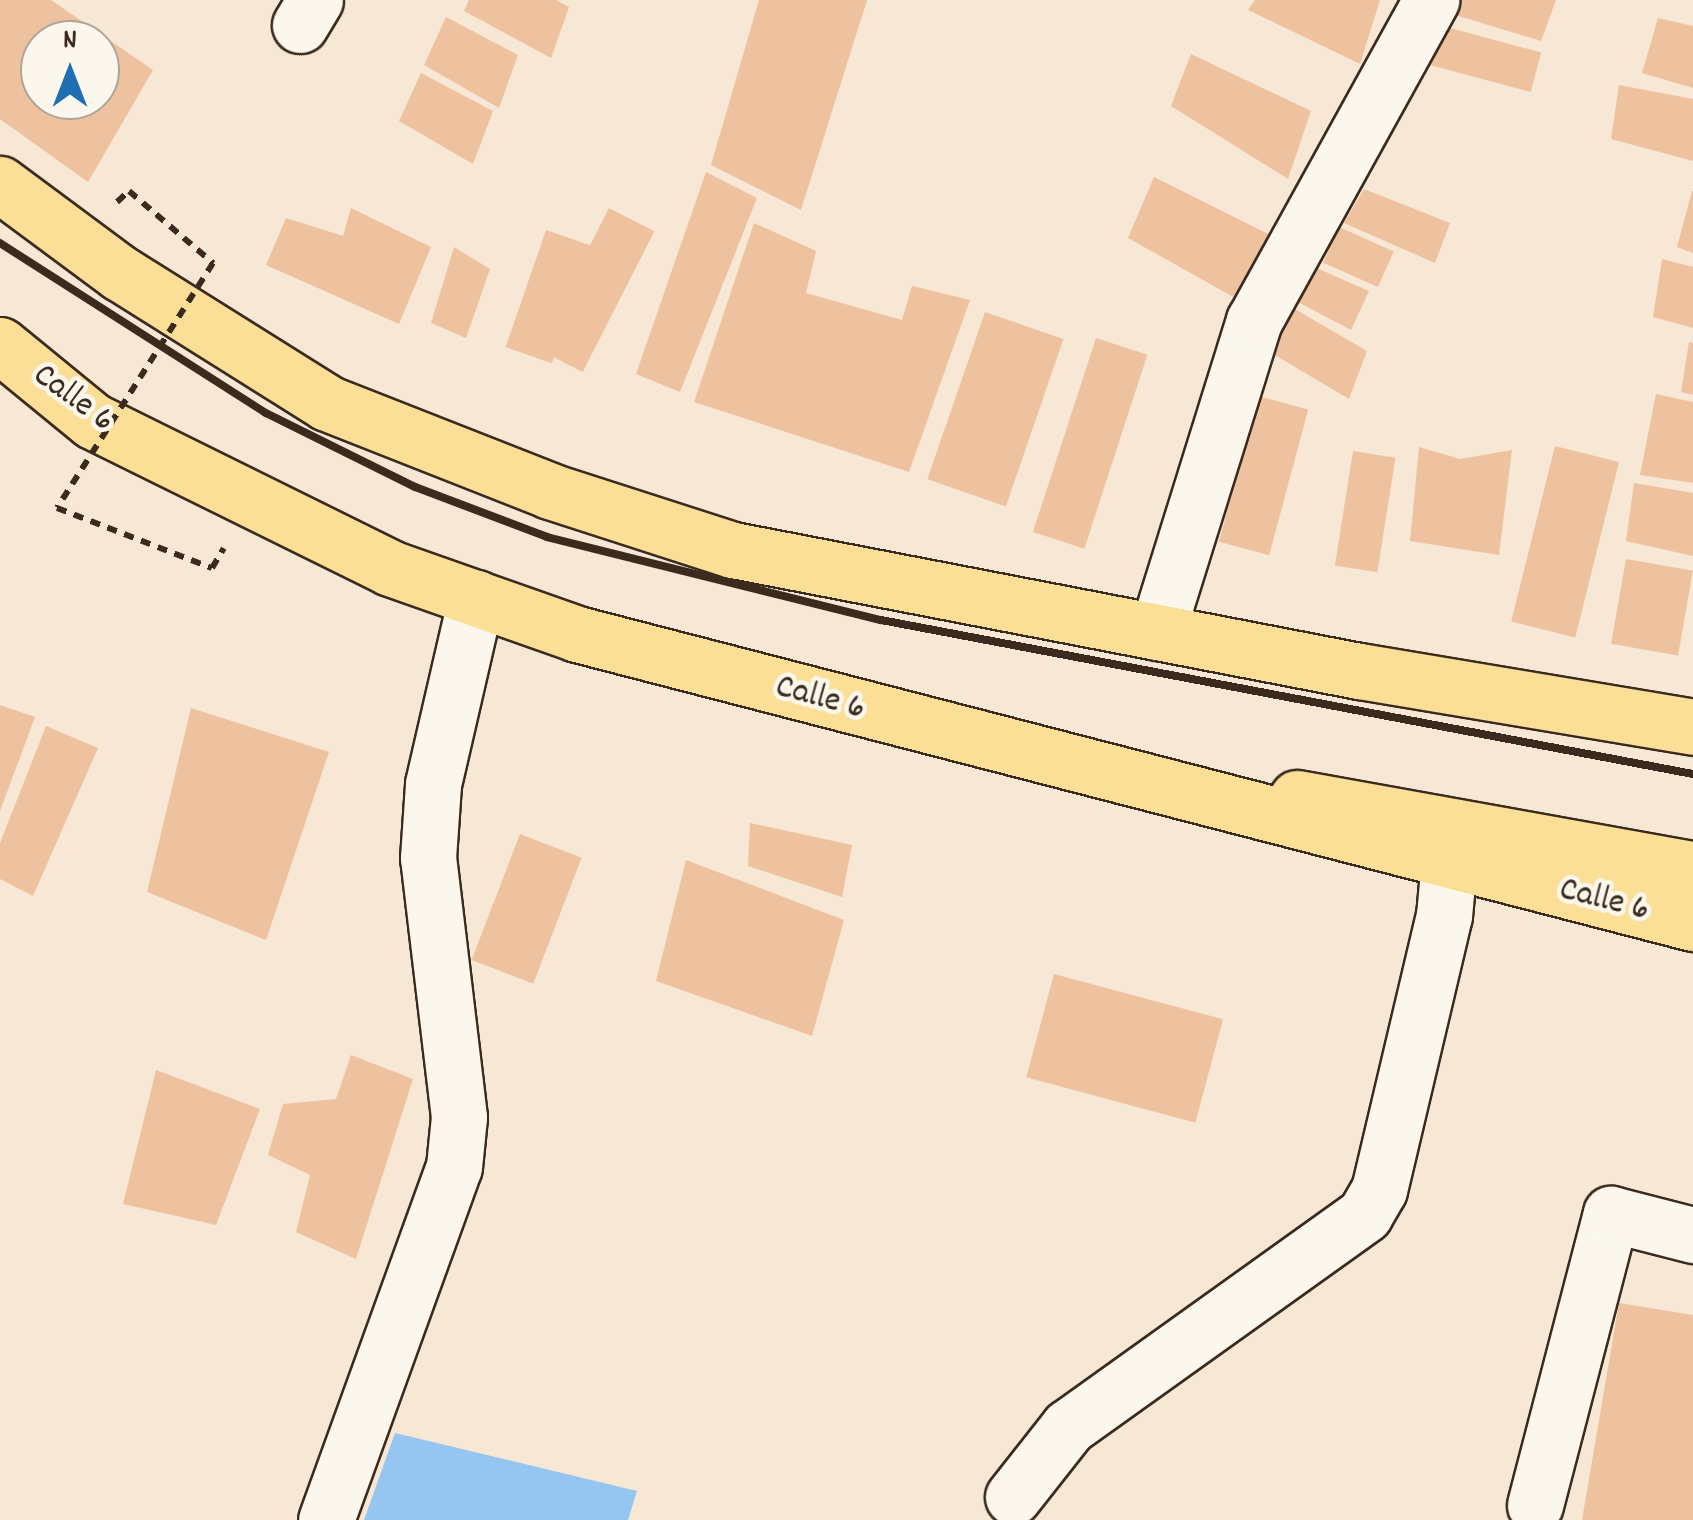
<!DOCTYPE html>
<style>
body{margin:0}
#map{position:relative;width:1693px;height:1520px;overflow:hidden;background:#f7e7d5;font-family:Dekko,sans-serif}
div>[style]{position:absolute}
.water>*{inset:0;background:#95c6f1}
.building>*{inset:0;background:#efc29f;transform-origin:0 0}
.path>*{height:6px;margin-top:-3px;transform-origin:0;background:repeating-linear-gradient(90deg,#3b2a1e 0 10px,transparent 0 18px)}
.roads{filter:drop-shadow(2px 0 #3b2a1e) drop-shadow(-2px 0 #3b2a1e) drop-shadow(0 2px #3b2a1e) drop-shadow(0 -2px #3b2a1e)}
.minor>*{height:55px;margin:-27.5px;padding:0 27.5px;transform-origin:27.5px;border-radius:27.5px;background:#fbf7ec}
.major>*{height:55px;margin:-27.5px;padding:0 27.5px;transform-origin:27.5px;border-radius:27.5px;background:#fbdf96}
.highway>*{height:55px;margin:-27.5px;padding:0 27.5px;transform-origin:27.5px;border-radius:27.5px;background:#fbdf96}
.rail>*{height:8px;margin:-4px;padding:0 4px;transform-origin:4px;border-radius:4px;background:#3b2a1e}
.path-bridge>*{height:6px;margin-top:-3px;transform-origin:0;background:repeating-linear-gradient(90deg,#3b2a1e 0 10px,transparent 0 18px)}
span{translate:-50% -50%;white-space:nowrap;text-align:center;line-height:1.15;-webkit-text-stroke:9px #fbf7ec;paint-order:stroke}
.street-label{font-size:35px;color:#3b2a1e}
.north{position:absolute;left:20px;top:20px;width:100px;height:100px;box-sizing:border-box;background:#fbf7ec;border:2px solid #aea59a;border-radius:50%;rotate:0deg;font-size:28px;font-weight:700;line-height:40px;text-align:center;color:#3b2a1e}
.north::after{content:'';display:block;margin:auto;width:35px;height:45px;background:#1f6fb2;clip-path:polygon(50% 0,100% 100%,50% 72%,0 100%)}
</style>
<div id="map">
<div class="water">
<div style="clip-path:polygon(395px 1433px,637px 1491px,628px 1520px,364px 1520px)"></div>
</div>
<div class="building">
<div style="clip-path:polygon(evenodd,0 0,51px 0,153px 70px,88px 182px,0 119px,0 0,40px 40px,100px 40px,100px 100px,40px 100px,40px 40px)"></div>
<div style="clip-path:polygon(469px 0,556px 0,569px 7px,551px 58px,464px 11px)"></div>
<div style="clip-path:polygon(759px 0,867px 0,801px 210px,711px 165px)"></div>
<div style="clip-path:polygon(1255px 0,1380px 0,1360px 64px,1248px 10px)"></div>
<div style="clip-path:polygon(1442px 0,1556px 0,1541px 41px,1439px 10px)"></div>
<div style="clip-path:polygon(446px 17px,518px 55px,499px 108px,424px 65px)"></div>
<div style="clip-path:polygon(1658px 18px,1693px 26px,1693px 88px,1642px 73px)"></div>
<div style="left:1435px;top:24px;width:110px;height:41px;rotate:15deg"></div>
<div style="clip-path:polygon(1191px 54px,1311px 111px,1288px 179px,1171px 106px)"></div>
<div style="clip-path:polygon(421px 73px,493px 111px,473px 164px,399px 121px)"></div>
<div style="clip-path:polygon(1619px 85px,1693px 99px,1693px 161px,1611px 139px)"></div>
<div style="clip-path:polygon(706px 172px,757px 198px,680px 392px,636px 374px)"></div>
<div style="clip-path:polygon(1154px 177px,1268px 234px,1244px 303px,1128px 238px)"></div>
<div style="clip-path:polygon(1364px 189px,1450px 223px,1435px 263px,1344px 223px)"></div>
<div style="clip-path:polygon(1692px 191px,1693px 191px,1693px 253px,1677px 247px)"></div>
<div style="clip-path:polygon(351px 208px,431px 247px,399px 324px,266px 265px,286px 218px,343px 236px)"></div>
<div style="left:609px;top:208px;width:51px;height:158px;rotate:27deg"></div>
<div style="clip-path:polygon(754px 223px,816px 251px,806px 293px,902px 320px,912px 286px,970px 300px,909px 472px,694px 402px)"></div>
<div style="left:1339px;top:227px;width:60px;height:39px;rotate:24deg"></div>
<div style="left:546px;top:230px;width:49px;height:124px;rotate:19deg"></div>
<div style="clip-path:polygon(454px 247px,490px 269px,466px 338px,431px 323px)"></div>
<div style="clip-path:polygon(1296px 259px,1369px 291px,1351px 330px,1279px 292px)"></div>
<div style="clip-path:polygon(1662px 259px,1693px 267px,1693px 328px,1653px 317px)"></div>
<div style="clip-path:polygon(1288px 305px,1367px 351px,1349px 399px,1268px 351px)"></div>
<div style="left:985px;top:312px;width:83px;height:177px;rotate:19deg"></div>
<div style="left:1096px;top:338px;width:54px;height:204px;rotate:18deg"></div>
<div style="clip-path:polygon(1689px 342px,1693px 343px,1693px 395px,1681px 392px)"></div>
<div style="clip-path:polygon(1656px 394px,1693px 402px,1693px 483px,1640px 475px)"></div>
<div style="left:1258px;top:396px;width:52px;height:151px;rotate:15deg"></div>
<div style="left:1555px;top:446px;width:66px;height:181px;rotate:14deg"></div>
<div style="clip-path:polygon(1419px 447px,1460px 459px,1512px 450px,1499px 555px,1410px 541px)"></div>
<div style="left:1353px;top:451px;width:43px;height:116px;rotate:9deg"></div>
<div style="clip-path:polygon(1634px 483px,1693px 493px,1693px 556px,1626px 541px)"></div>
<div style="left:1626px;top:559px;width:68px;height:86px;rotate:10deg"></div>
<div style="clip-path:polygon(0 705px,35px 717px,0 811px)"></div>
<div style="clip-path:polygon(191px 708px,329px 752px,266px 940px,147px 892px)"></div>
<div style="clip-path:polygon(46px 726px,98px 748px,33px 896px,0 879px,0 843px)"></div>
<div style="clip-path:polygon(750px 823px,852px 845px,842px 897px,748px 866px)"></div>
<div style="left:520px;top:834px;width:66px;height:135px;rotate:21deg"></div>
<div style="clip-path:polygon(686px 860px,844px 920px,812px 1036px,656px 981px)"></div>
<div style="left:1054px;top:974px;width:175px;height:107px;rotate:15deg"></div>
<div style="clip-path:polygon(351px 1055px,413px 1079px,356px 1259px,296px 1232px,310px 1175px,268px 1155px,283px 1104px,336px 1099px)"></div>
<div style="clip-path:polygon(156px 1070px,260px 1109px,216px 1225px,123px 1204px)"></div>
<div style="clip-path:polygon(1619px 1303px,1693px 1315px,1693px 1520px,1582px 1520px)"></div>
</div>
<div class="path">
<div style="left:117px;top:202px;width:16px;rotate:-43deg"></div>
<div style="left:212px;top:568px;width:23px;rotate:-59deg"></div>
</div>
<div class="roads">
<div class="minor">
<div style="left:300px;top:25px;width:29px;rotate:-59deg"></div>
<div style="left:1157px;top:632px;width:326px;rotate:-72.7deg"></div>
<div style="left:1254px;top:321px;width:367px;rotate:-61.1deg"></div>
<div style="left:1013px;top:1497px;width:89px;rotate:-51.8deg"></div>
<div style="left:1068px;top:1427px;width:365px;rotate:-35.6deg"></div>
<div style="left:1365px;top:1214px;width:28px;rotate:-60deg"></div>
<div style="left:1379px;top:1190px;width:282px;rotate:-76.7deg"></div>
<div style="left:1444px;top:916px;width:55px;rotate:-84.8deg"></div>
<div style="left:1535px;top:1505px;width:301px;rotate:-75.4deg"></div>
<div style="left:1611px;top:1214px;width:85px;rotate:14.4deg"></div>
<div style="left:326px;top:1520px;width:375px;rotate:-70.1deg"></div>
<div style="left:454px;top:1167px;width:50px;rotate:-84.3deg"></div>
<div style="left:459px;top:1117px;width:261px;rotate:-96.8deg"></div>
<div style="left:428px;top:858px;width:74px;rotate:-86.1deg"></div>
<div style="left:433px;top:784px;width:191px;rotate:-77deg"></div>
</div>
<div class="major">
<div style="left:1297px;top:798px;width:402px;rotate:10.2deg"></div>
</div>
<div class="highway">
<div style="left:0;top:184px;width:149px;rotate:36.6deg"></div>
<div style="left:120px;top:273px;width:244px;rotate:32.1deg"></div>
<div style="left:327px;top:403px;width:240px;rotate:21.5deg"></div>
<div style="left:550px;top:491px;width:192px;rotate:17.9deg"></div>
<div style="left:733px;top:550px;width:638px;rotate:10.94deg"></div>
<div style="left:1359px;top:671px;width:339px;rotate:9.5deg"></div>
<div style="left:0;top:345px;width:120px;rotate:39.3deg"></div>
<div style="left:93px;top:421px;width:331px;rotate:26.3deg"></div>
<div style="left:390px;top:568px;width:198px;rotate:19.4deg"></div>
<div style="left:577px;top:634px;width:1153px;rotate:14.52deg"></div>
</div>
</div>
<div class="rail">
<div style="left:0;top:243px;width:316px;rotate:32.6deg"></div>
<div style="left:266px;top:413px;width:166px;rotate:26.4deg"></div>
<div style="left:415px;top:487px;width:141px;rotate:20.7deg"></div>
<div style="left:547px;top:537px;width:344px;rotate:14deg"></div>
<div style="left:881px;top:620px;width:826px;rotate:10.74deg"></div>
</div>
<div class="path-bridge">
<div style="left:129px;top:191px;width:111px;rotate:40.6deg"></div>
<div style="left:213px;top:263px;width:290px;rotate:122.5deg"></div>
<div style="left:57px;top:508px;width:166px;rotate:21.2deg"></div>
</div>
<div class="street-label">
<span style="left:73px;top:399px;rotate:36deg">Calle 6</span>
<span style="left:820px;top:699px;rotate:15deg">Calle 6</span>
<span style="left:1604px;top:901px;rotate:14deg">Calle 6</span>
</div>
<div class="north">N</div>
</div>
